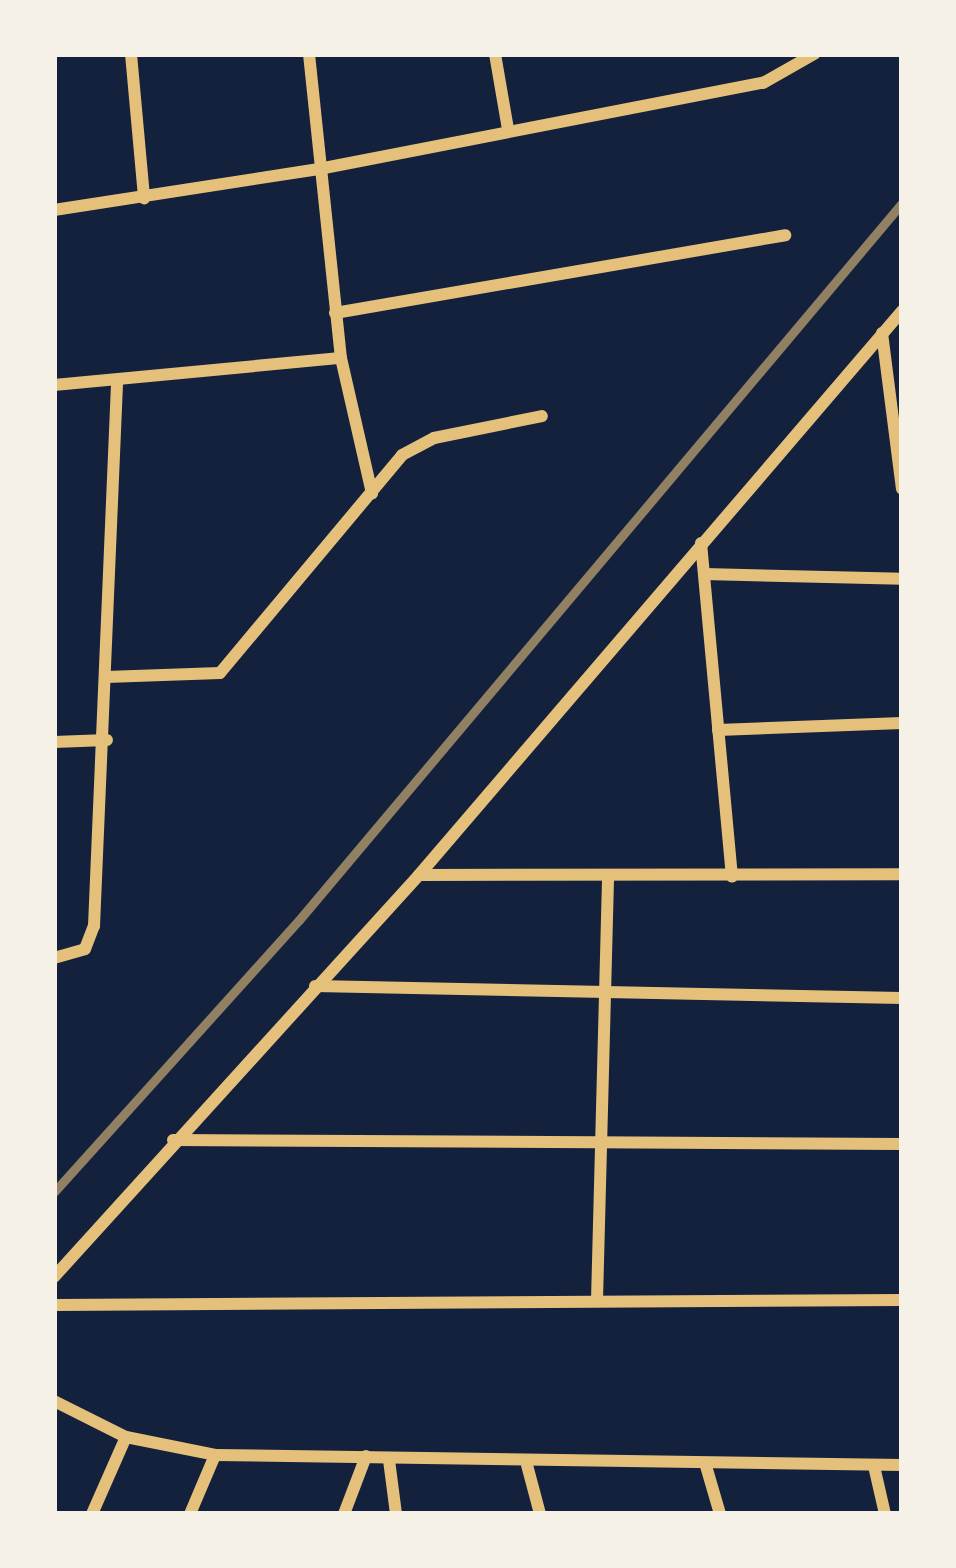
<!DOCTYPE html>
<style>
body{margin:0}
#map{position:relative;width:956px;height:1568px;overflow:hidden;background:#14213d;font-family:Jost,sans-serif}
div>[style]{position:absolute}
.minor>*{height:12px;margin:-6px;padding:0 6px;transform-origin:6px;border-radius:6px;background:#e5c07b}
.rail>*{height:9px;margin:-4.5px;padding:0 4.5px;transform-origin:4.5px;border-radius:4.5px;background:#918062}
span{translate:-50% -50%;white-space:nowrap;text-align:center;line-height:1.15;-webkit-text-stroke:9px #f6f1e7;paint-order:stroke}
.frame{position:absolute;inset:0;border:57px solid #f6f1e7;pointer-events:none}
</style>
<div id="map">
<div class="minor">
<div style="left:131px;top:54px;width:145px;rotate:84.8deg"></div>
<div style="left:309px;top:54px;width:306px;rotate:84deg"></div>
<div style="left:341px;top:358px;width:139px;rotate:77.1deg"></div>
<div style="left:495px;top:54px;width:76px;rotate:80.2deg"></div>
<div style="left:54px;top:210px;width:273px;rotate:-8.8deg"></div>
<div style="left:324px;top:168px;width:447px;rotate:-11deg"></div>
<div style="left:763px;top:83px;width:59px;rotate:-29.6deg"></div>
<div style="left:335px;top:313px;width:457px;rotate:-9.8deg"></div>
<div style="left:882px;top:333px;width:157px;rotate:82.7deg"></div>
<div style="left:54px;top:385px;width:288px;rotate:-5.4deg"></div>
<div style="left:701px;top:543px;width:335px;rotate:84.7deg"></div>
<div style="left:704px;top:574px;width:198px;rotate:1.4deg"></div>
<div style="left:106px;top:677px;width:114px;rotate:-2deg"></div>
<div style="left:220px;top:673px;width:284px;rotate:-50.1deg"></div>
<div style="left:402px;top:455px;width:36px;rotate:-28deg"></div>
<div style="left:434px;top:438px;width:110px;rotate:-11.5deg"></div>
<div style="left:718px;top:730px;width:184px;rotate:-2.2deg"></div>
<div style="left:54px;top:742px;width:53px;rotate:-2.2deg"></div>
<div style="left:419px;top:875px;width:483px;rotate:-0.1deg"></div>
<div style="left:54px;top:958px;width:32px;rotate:-16deg"></div>
<div style="left:85px;top:949px;width:25px;rotate:-69deg"></div>
<div style="left:94px;top:926px;width:543px;rotate:-87.57deg"></div>
<div style="left:315px;top:986px;width:587px;rotate:1.17deg"></div>
<div style="left:173px;top:1140px;width:729px;rotate:0.31deg"></div>
<div style="left:54px;top:1277px;width:543px;rotate:-47.76deg"></div>
<div style="left:419px;top:875px;width:743px;rotate:-49.42deg"></div>
<div style="left:597px;top:1300px;width:424px;rotate:-88.5deg"></div>
<div style="left:54px;top:1305px;width:848px;rotate:-0.34deg"></div>
<div style="left:54px;top:1401px;width:80px;rotate:26.6deg"></div>
<div style="left:126px;top:1437px;width:91px;rotate:11.4deg"></div>
<div style="left:215px;top:1455px;width:687px;rotate:0.83deg"></div>
<div style="left:389px;top:1460px;width:54px;rotate:82.6deg"></div>
<div style="left:527px;top:1465px;width:51px;rotate:75.1deg"></div>
<div style="left:706px;top:1466px;width:50px;rotate:73.7deg"></div>
<div style="left:874px;top:1466px;width:49px;rotate:77.1deg"></div>
<div style="left:92px;top:1514px;width:84px;rotate:-66.2deg"></div>
<div style="left:190px;top:1514px;width:64px;rotate:-67deg"></div>
<div style="left:344px;top:1514px;width:62px;rotate:-69.2deg"></div>
</div>
<div class="rail">
<div style="left:54px;top:1192px;width:366px;rotate:-48deg"></div>
<div style="left:299px;top:920px;width:937px;rotate:-49.94deg"></div>
</div>
<div class="frame"></div>
</div>
